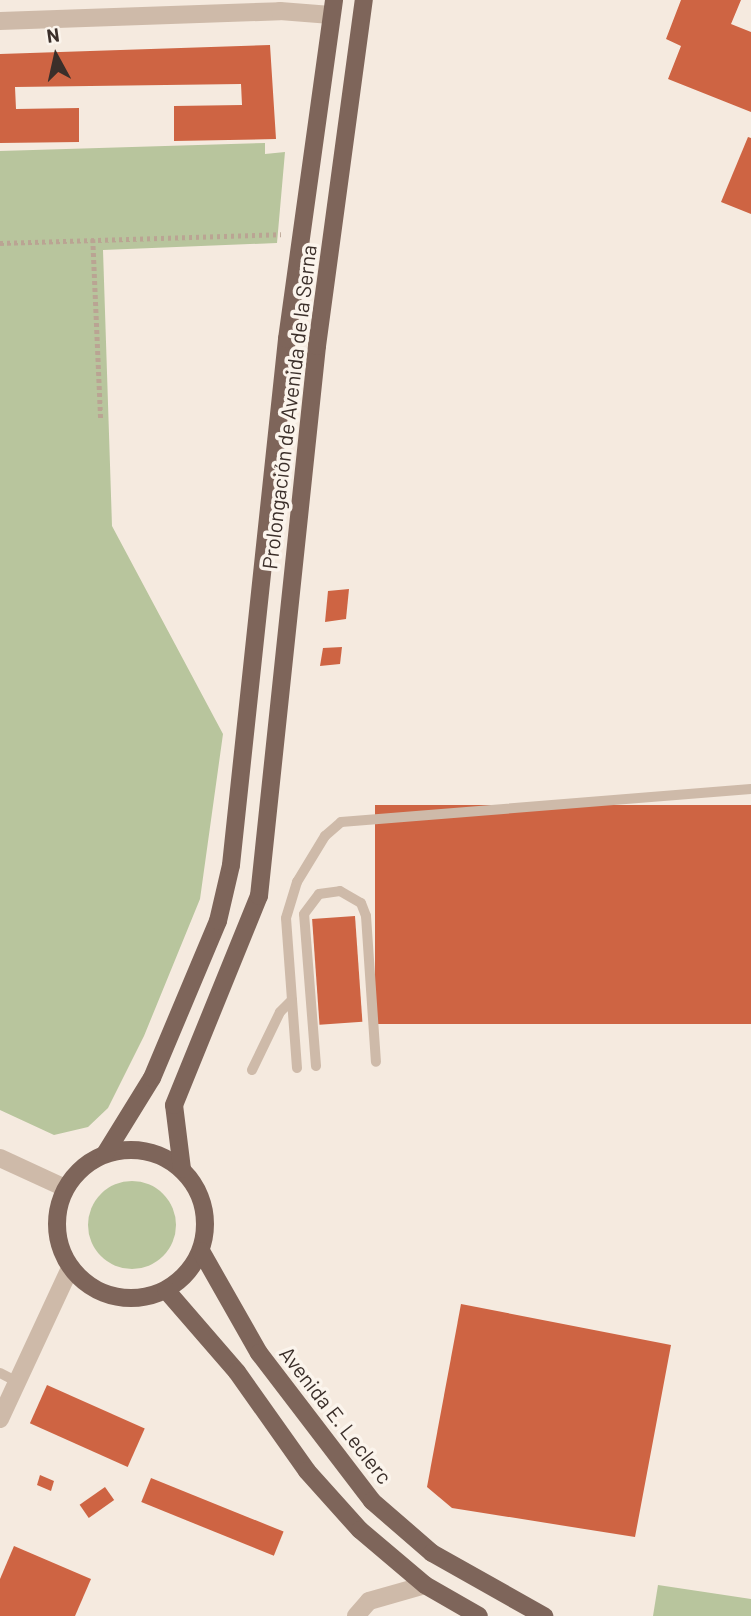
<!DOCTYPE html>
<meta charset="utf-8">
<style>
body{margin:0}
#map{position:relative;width:751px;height:1616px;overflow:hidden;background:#f5eadf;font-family:Barlow,sans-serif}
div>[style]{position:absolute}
.green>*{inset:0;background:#b8c59d}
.round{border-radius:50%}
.building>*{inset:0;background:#ce6443;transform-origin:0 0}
.path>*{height:4.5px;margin-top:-2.25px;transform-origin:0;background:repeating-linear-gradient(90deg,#baa493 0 3.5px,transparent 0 7px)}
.service>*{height:10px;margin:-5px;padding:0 5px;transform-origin:5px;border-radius:5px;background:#cebaa9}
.minor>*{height:18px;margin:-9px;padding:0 9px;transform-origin:9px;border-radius:9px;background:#cebaa9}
.primary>*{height:18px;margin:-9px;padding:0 9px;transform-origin:9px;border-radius:9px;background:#7e655a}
.primary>.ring{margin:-9px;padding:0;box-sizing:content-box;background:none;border:18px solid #7e655a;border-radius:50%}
span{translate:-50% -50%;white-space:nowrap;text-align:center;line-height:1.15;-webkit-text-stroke:7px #fbf4ec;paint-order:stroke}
.street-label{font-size:21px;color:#3b2f2a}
.north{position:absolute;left:21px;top:21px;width:70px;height:70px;-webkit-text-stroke:5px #fbf4ec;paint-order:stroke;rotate:352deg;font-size:19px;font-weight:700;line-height:28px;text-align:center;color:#3b2f2a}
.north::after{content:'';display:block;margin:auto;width:24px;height:32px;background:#3b2f2a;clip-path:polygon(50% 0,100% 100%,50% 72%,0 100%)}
</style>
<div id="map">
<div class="green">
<div style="clip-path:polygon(265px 143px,265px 154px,285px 152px,277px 243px,103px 250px,112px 526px,223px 734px,200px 899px,144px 1036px,108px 1108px,88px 1127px,54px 1135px,0 1110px,0 151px)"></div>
<div class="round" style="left:88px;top:1181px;width:88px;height:88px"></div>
<div style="clip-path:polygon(658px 1585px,751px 1599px,751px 1616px,653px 1616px)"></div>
</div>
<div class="building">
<div style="clip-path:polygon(681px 0,741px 0,731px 24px,751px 32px,751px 112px,668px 79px,681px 46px,666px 39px)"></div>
<div style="clip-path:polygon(270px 45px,276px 139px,174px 141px,174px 106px,242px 105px,241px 84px,15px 87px,16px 109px,79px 108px,79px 142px,0 143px,0 54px)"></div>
<div style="clip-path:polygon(748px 137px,751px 138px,751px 214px,721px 202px)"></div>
<div style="clip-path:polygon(349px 589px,346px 619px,325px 622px,328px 591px)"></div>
<div style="clip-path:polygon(342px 647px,340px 664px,320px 666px,323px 648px)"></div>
<div style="left:751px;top:805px;width:219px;height:376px;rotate:90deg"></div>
<div style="left:355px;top:916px;width:106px;height:43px;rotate:86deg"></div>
<div style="clip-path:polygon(461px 1304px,671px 1345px,635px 1537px,452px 1508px,427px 1487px)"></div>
<div style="left:47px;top:1385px;width:107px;height:42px;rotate:24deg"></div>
<div style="clip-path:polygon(40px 1475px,54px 1481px,51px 1491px,37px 1485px)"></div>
<div style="left:151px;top:1478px;width:143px;height:26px;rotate:22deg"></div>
<div style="left:105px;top:1487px;width:16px;height:31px;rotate:55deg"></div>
<div style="clip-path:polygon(14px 1546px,91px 1579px,75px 1616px,0 1616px,0 1579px)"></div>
</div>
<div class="path">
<div style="left:93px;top:239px;width:181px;rotate:87.5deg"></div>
<div style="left:0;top:243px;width:281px;rotate:-1.8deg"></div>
</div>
<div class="service">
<div style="left:316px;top:1066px;width:152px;rotate:-94.5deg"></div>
<div style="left:304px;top:914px;width:25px;rotate:-53deg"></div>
<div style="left:319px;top:894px;width:21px;rotate:-8deg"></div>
<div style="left:340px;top:891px;width:24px;rotate:30deg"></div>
<div style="left:361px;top:903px;width:14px;rotate:69deg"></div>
<div style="left:366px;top:916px;width:146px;rotate:86.1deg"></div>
<div style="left:297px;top:1068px;width:150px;rotate:-94.2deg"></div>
<div style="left:286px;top:918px;width:38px;rotate:-73deg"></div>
<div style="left:297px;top:882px;width:54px;rotate:-58.7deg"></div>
<div style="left:325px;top:836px;width:21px;rotate:-41deg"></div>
<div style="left:341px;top:822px;width:411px;rotate:-4.6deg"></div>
<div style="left:252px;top:1070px;width:64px;rotate:-64.2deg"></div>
<div style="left:280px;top:1012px;width:17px;rotate:-45deg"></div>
<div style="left:0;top:1373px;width:18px;rotate:27deg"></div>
</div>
<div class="minor">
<div style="left:0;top:21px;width:280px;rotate:-2deg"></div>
<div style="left:280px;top:11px;width:51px;rotate:4.5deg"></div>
<div style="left:0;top:1158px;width:72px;rotate:24.8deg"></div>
<div style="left:0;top:1419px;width:166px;rotate:-65.1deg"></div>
<div style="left:356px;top:1616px;width:20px;rotate:-49deg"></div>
<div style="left:369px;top:1601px;width:58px;rotate:-15.9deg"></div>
</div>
<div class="primary">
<div class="ring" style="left:57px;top:1150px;width:130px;height:130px"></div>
<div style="left:105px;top:1154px;width:89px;rotate:-58.3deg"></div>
<div style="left:152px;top:1078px;width:170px;rotate:-67.2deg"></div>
<div style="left:218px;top:921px;width:57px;rotate:-76.9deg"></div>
<div style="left:231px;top:865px;width:529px;rotate:-83.92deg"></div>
<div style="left:287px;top:339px;width:342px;rotate:-82.1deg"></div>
<div style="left:182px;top:1169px;width:64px;rotate:-97.1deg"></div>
<div style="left:174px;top:1105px;width:226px;rotate:-67.9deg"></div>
<div style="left:259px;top:896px;width:553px;rotate:-83.98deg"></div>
<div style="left:317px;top:346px;width:349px;rotate:-82.3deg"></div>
<div style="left:201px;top:1251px;width:117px;rotate:60.4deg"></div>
<div style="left:259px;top:1353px;width:186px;rotate:52.6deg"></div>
<div style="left:372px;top:1501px;width:79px;rotate:40.9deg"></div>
<div style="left:432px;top:1553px;width:129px;rotate:29.4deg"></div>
<div style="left:166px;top:1290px;width:108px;rotate:49.1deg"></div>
<div style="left:237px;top:1372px;width:121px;rotate:54.7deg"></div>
<div style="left:307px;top:1471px;width:79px;rotate:48.1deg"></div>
<div style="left:360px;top:1530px;width:85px;rotate:40.2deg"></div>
<div style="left:425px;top:1585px;width:62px;rotate:29.9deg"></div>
</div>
<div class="street-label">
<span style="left:289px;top:407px;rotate:-83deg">Prolongación de Avenida de la Serna</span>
<span style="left:336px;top:1415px;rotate:52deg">Avenida E. Leclerc</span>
</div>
<div class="north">N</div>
</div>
